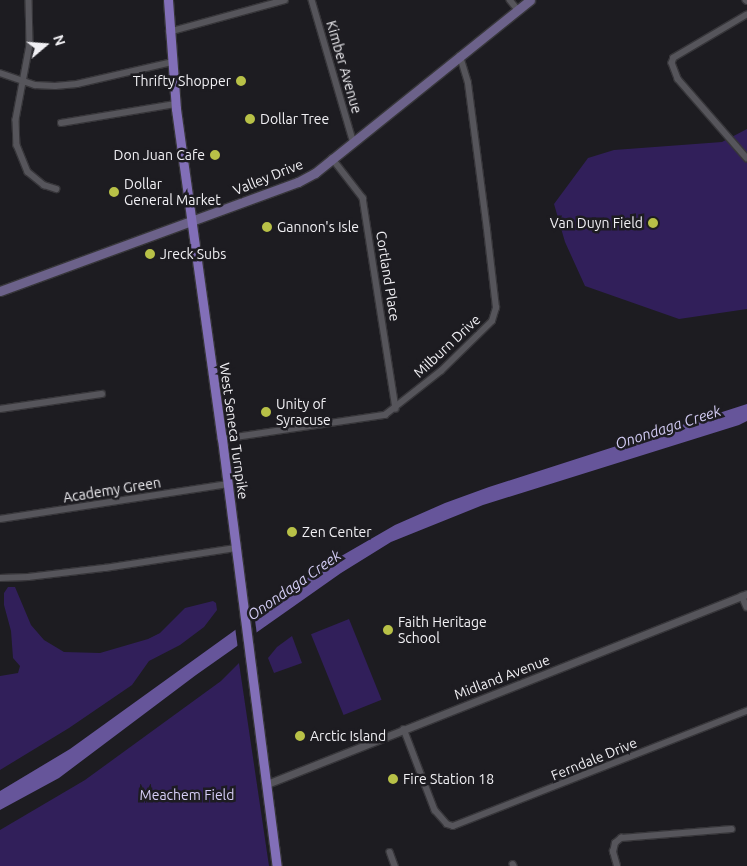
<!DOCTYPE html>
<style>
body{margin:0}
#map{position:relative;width:747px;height:866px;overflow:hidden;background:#1d1c21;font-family:Ubuntu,sans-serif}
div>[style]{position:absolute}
.green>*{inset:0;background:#311f5a;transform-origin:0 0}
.water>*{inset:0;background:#66559a}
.pier>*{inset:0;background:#1d1c21}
.roads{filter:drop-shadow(1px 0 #37363a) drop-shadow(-1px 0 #37363a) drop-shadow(0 1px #37363a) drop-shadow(0 -1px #37363a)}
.minor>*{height:5.5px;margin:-2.75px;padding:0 2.75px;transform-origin:2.75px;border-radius:2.75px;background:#56555b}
.tertiary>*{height:7px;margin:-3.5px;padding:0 3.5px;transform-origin:3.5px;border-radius:3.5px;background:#56555b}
.secondary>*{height:9px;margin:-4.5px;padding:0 4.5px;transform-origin:4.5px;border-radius:4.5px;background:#6c628a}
.primary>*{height:9px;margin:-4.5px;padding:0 4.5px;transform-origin:4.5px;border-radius:4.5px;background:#826fb8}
.dots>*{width:14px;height:14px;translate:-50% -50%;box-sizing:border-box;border:2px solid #1d1c21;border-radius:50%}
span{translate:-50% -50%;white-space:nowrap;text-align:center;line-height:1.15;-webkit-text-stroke:5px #1d1c21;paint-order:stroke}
.street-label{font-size:14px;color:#f1f0f4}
.poi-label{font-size:14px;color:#f1f0f4}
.right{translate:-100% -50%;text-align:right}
.left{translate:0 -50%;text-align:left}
.park-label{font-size:14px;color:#d6cef7}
.water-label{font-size:15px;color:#d2cbf3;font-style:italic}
.north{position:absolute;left:20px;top:20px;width:50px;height:50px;-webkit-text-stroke:4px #1d1c21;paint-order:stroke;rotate:72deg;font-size:14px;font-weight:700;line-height:20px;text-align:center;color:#f1f0f4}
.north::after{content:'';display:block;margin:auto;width:18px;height:22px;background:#f1f0f4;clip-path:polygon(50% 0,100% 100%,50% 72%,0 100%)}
</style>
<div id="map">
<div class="green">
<div style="clip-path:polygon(747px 129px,747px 309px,679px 319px,585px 286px,565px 242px,554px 204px,588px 158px,614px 150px,722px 142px)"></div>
<div style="clip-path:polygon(8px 587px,15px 587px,31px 625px,44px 640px,64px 652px,100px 653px,148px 639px,160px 633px,185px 608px,213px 601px,216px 603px,217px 610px,204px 627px,180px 645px,149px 661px,132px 685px,69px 728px,0 770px,0 676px,18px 673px,20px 666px,13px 658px,11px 631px,4px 605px,4px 593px)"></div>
<div style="left:349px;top:619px;width:87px;height:41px;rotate:68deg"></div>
<div style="clip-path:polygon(292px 636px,302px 663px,274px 673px,268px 658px,277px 647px)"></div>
<div style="clip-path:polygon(239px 663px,269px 866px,0 866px,0 830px,85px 780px,221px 681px)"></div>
</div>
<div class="water">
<div style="clip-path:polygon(747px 404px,747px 421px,739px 425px,483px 505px,391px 542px,341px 573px,196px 675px,59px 778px,0 810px,0 791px,70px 749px,324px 566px,395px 525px,445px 503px,489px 487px)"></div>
</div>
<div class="pier">
<div style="clip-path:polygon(254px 613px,257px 635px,238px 649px,235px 627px)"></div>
</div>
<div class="roads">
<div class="minor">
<div style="left:29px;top:0;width:45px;rotate:88.7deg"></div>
<div style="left:30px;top:45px;width:76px;rotate:100.6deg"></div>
<div style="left:16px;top:120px;width:25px;rotate:88deg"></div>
<div style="left:17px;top:145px;width:29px;rotate:68deg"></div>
<div style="left:28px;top:172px;width:21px;rotate:39deg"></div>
<div style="left:44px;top:185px;width:13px;rotate:18deg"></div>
<div style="left:312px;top:0;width:146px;rotate:73.7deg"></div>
<div style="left:510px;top:0;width:13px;rotate:51deg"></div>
<div style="left:746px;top:0;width:1px;rotate:45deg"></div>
<div style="left:747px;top:15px;width:85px;rotate:149.5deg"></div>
<div style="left:674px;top:58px;width:5px;rotate:112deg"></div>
<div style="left:672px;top:63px;width:17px;rotate:69deg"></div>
<div style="left:678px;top:79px;width:105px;rotate:48.9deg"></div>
<div style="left:169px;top:32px;width:120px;rotate:-15.4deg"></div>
<div style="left:0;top:73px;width:37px;rotate:19deg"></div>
<div style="left:35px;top:85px;width:20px;rotate:3deg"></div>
<div style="left:55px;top:86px;width:22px;rotate:-5deg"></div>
<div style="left:77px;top:84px;width:98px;rotate:-13deg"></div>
<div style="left:61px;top:123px;width:117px;rotate:-9.4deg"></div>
<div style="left:332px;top:158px;width:51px;rotate:52.2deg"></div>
<div style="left:363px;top:198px;width:213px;rotate:81.1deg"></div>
<div style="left:0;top:409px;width:103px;rotate:-8.4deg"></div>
<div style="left:222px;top:439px;width:165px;rotate:-8.4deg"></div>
<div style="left:385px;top:415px;width:71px;rotate:-38.2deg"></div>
<div style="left:441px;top:371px;width:71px;rotate:-44.4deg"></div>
<div style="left:492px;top:321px;width:14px;rotate:-73deg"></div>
<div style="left:496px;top:308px;width:79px;rotate:-96.6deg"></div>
<div style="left:487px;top:230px;width:148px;rotate:-97.4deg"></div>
<div style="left:468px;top:83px;width:28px;rotate:-107deg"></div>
<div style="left:0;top:519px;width:231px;rotate:-8.7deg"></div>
<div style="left:0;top:578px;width:28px;rotate:-2deg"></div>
<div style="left:28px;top:577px;width:78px;rotate:-6.7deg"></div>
<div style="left:105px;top:568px;width:132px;rotate:-8.7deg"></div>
<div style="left:742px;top:596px;width:12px;rotate:66deg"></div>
<div style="left:404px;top:729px;width:87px;rotate:69.1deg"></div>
<div style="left:435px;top:810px;width:18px;rotate:49deg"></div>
<div style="left:447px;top:824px;width:6px;rotate:18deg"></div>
<div style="left:453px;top:826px;width:316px;rotate:-21.4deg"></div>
<div style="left:390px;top:852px;width:15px;rotate:70deg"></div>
<div style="left:513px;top:864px;width:2px;rotate:63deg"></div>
<div style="left:617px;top:866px;width:15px;rotate:-106deg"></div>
<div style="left:613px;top:852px;width:9px;rotate:-77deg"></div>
<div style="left:615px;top:843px;width:8px;rotate:-40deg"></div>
<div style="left:621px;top:838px;width:111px;rotate:-4.6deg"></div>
</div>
<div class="tertiary">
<div style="left:267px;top:784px;width:516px;rotate:-21.6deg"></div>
</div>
<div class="secondary">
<div style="left:0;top:291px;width:317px;rotate:-20.1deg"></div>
<div style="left:298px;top:182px;width:19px;rotate:-28deg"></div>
<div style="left:315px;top:173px;width:276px;rotate:-38.8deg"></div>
</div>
<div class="primary">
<div style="left:168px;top:0;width:109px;rotate:85.8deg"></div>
<div style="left:176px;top:109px;width:333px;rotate:82.1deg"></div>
<div style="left:222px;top:439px;width:431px;rotate:82.7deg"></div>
</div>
</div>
<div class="dots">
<div style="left:241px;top:81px;background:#b8c147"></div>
<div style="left:250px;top:119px;background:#b8c147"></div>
<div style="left:215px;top:155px;background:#b8c147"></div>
<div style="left:114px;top:192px;background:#b8c147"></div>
<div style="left:653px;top:223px;background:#b8c147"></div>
<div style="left:267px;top:227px;background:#b8c147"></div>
<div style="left:150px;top:254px;background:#b8c147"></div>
<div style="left:266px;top:412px;background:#b8c147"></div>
<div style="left:292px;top:532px;background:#b8c147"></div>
<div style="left:388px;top:630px;background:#b8c147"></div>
<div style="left:300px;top:736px;background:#b8c147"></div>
<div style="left:393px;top:779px;background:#b8c147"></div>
</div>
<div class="street-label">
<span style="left:344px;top:67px;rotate:74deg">Kimber Avenue</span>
<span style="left:268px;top:177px;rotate:-22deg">Valley Drive</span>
<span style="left:388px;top:276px;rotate:81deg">Cortland Place</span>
<span style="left:447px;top:346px;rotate:-43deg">Milburn Drive</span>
<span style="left:234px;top:431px;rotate:82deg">West Seneca Turnpike</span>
<span style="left:112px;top:490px;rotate:-9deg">Academy Green</span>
<span style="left:502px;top:677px;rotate:-21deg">Midland Avenue</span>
<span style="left:594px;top:759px;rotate:-22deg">Ferndale Drive</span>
</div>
<div class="poi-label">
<span class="right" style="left:231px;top:81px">Thrifty Shopper</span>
<span class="left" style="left:260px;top:119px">Dollar Tree</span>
<span class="right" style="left:205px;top:155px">Don Juan Cafe</span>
<span class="left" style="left:124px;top:192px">Dollar<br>General Market</span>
<span class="right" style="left:643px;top:223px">Van Duyn Field</span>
<span class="left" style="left:277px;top:227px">Gannon's Isle</span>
<span class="left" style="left:160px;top:254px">Jreck Subs</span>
<span class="left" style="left:276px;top:412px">Unity of<br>Syracuse</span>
<span class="left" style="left:302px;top:532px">Zen Center</span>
<span class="left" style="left:398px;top:630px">Faith Heritage<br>School</span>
<span class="left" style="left:310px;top:736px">Arctic Island</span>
<span class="left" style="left:403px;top:779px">Fire Station 18</span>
</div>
<div class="park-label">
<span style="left:187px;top:795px">Meachem Field</span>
</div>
<div class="water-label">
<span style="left:668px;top:427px;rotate:-18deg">Onondaga Creek</span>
<span style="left:294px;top:585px;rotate:-35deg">Onondaga Creek</span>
</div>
<div class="north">N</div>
</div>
